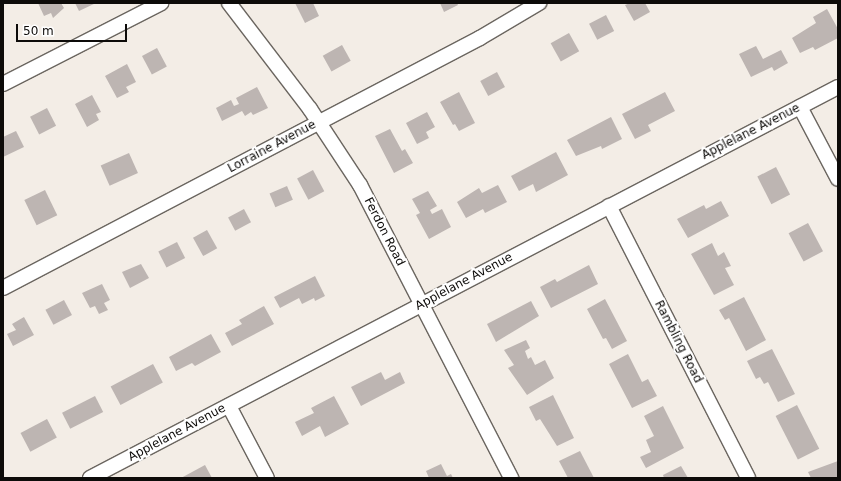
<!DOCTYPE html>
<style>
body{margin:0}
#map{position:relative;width:841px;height:481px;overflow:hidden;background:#f3ede6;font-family:"DejaVu Sans",sans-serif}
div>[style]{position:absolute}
.building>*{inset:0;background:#bdb5b2;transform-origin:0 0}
.roads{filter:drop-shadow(1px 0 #6b6660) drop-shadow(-1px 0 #6b6660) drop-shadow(0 1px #6b6660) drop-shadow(0 -1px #6b6660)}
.street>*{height:14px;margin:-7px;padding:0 7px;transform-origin:7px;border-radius:7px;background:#fff}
span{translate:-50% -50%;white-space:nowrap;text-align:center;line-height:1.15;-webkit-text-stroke:4px #fff;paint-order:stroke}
.street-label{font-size:12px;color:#0d0b09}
.frame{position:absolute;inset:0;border:4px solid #0d0b09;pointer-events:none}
.scale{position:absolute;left:16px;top:24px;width:111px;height:18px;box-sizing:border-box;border:2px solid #0d0b09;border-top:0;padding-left:5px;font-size:12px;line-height:14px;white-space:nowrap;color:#0d0b09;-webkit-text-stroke:3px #fff;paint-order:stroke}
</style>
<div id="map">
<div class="building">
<div style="clip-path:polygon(38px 3px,61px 3px,64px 8px,53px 18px,51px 13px,44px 16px)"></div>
<div style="clip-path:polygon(75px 3px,96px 3px,79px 11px)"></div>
<div style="clip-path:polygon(295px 3px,313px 3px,319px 16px,305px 23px)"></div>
<div style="clip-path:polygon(440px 3px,457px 3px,458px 5px,444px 12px)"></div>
<div style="clip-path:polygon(630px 3px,645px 3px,650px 12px,634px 21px,625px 5px)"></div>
<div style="clip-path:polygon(827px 9px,838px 29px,838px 38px,815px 50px,813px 47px,800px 53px,792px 38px,816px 23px,813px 17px)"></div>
<div style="left:606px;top:15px;width:18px;height:19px;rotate:63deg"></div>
<div style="left:569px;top:33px;width:21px;height:21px;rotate:61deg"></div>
<div style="left:342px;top:45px;width:18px;height:22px;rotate:61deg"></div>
<div style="clip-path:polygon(756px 46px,763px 59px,781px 50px,788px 63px,774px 71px,772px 67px,751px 77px,739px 54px)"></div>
<div style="left:157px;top:48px;width:21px;height:17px;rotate:62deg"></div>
<div style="clip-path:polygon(127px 64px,136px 82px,126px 87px,129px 92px,117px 98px,105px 76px)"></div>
<div style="left:497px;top:72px;width:17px;height:19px;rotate:62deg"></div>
<div style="clip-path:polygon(257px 87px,268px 108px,253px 115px,251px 112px,245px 116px,242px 111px,222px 121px,216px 108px,231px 100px,234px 106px,239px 104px,236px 98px)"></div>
<div style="clip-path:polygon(459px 92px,475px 123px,459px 131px,455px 124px,453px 125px,440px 102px)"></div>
<div style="clip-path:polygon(665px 92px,675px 111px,648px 125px,651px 131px,635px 139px,622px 114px)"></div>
<div style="clip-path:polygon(92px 95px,101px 112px,96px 114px,99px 120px,87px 127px,75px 104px)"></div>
<div style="left:47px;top:108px;width:20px;height:19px;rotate:63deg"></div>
<div style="clip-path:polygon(427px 112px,435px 127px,426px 132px,429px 138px,417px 144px,406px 123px)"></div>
<div style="clip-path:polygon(611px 117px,622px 139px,602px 149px,601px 146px,576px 156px,567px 140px)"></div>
<div style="clip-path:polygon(390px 129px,402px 151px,405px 149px,413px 163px,394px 173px,375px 136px)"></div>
<div style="clip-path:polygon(16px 131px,24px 147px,3px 157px,3px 137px)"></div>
<div style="clip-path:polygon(556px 152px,568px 175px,536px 192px,533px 184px,519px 191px,511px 176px)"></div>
<div style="left:129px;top:153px;width:22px;height:31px;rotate:66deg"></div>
<div style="left:776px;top:167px;width:31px;height:21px;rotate:63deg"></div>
<div style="left:313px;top:170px;width:24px;height:18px;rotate:62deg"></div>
<div style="clip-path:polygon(498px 185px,507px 202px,485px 213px,483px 209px,466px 218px,457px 202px,479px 188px,482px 193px)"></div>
<div style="left:287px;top:186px;width:15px;height:19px;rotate:67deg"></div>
<div style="left:45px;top:190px;width:28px;height:23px;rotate:64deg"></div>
<div style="clip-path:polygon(428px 191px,437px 206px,430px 210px,432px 214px,442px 209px,451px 227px,429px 239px,416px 215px,420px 213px,412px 199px)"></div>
<div style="clip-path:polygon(721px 201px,729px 216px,688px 238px,677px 219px,704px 205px,706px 209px)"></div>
<div style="left:244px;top:209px;width:15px;height:18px;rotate:62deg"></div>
<div style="left:808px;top:223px;width:32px;height:22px;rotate:62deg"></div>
<div style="left:207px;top:230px;width:21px;height:16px;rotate:61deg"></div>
<div style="left:177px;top:242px;width:18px;height:21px;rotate:63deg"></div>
<div style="clip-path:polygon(712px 243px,718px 256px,724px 252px,731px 266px,725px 268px,734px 285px,714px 295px,691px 254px)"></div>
<div style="clip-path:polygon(141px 264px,149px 278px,130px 288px,122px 272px)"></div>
<div style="clip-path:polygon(589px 265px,598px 284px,551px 308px,540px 287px,555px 279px,557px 282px)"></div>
<div style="clip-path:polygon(315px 276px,325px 296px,315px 301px,314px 298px,302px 304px,299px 298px,280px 308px,274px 297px)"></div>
<div style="clip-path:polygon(102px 284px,110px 300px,104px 303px,108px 310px,99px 314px,95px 306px,90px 308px,82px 293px)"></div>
<div style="clip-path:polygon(744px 297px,766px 340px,746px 351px,729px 318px,725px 320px,719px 310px)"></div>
<div style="clip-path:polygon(605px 299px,627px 341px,612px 349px,606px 338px,603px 339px,587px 309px)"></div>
<div style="left:64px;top:300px;width:17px;height:21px;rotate:62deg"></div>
<div style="clip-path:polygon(531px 301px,539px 316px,496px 342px,487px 324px)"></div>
<div style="clip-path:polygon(264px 306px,274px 324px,232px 346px,225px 333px,242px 324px,239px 320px)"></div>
<div style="clip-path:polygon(24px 317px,34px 335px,13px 346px,7px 334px,16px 330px,12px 324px)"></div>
<div style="clip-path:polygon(211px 334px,221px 352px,195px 366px,192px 363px,176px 371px,169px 357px)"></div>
<div style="clip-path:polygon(526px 340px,530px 348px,525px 351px,528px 359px,531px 357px,535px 365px,545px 360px,554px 378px,527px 395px,508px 368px,514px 365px,504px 350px)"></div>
<div style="clip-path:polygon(772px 349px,795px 394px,778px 402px,768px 382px,764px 384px,760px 377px,756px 379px,747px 361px)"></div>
<div style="clip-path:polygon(628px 354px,642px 382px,648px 379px,657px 396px,632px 408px,609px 364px)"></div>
<div style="left:153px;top:364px;width:21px;height:48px;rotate:62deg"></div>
<div style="clip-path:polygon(381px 372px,385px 380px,400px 372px,405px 383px,361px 406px,351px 387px)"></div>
<div style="clip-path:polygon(553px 395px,574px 438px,557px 446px,540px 419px,536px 421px,529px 407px)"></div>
<div style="left:95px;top:396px;width:18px;height:37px;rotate:63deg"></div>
<div style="clip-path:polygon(334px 396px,349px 424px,325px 437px,320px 426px,302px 436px,295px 422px,314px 413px,311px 408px)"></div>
<div style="left:797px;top:405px;width:49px;height:24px;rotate:63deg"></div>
<div style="clip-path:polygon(663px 406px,684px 448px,646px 468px,640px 457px,651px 452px,646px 440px,654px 436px,644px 416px)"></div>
<div style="left:47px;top:419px;width:21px;height:30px;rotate:62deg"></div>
<div style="clip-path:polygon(580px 451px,594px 478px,568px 478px,559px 461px)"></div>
<div style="clip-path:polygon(838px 461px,838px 478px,811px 478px,808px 472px)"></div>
<div style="clip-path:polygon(441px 464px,447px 476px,451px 474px,453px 478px,429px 478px,426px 471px)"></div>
<div style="clip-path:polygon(205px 465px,212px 478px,181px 478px)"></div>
<div style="clip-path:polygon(681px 466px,688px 478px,664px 478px,663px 475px)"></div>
</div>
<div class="roads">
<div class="street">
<div style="left:229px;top:3px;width:133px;rotate:52.6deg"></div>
<div style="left:310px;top:109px;width:91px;rotate:56.7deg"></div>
<div style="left:360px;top:185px;width:330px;rotate:62.7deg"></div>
<div style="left:3px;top:84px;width:178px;rotate:-27.1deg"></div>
<div style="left:800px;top:107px;width:81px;rotate:62.2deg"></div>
<div style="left:609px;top:206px;width:305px;rotate:62.9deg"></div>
<div style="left:3px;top:288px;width:539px;rotate:-27.66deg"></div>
<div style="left:480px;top:38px;width:69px;rotate:-30.7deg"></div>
<div style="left:229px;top:406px;width:81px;rotate:62.2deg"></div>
<div style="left:90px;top:478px;width:844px;rotate:-27.6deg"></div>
</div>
</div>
<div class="street-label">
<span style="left:751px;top:132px;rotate:-27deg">Applelane Avenue</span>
<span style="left:272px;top:147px;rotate:-28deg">Lorraine Avenue</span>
<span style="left:384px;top:232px;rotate:63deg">Ferdon Road</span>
<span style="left:464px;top:282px;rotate:-28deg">Applelane Avenue</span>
<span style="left:678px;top:342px;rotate:63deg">Rambling Road</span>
<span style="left:177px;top:433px;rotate:-28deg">Applelane Avenue</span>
</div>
<div class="frame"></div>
<div class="scale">50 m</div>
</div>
